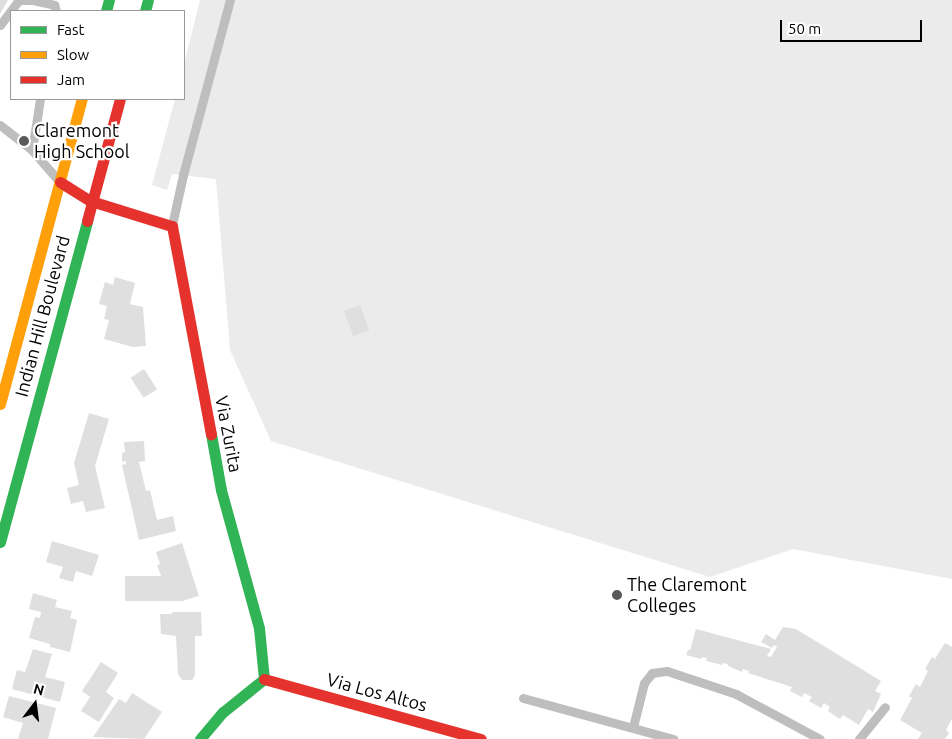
<!DOCTYPE html>
<style>
body{margin:0}
#map{position:relative;width:952px;height:739px;overflow:hidden;background:#fff;font-family:Ubuntu,sans-serif}
div>[style]{position:absolute}
.green>*{inset:0;background:#ebebeb}
.building>*{inset:0;background:#dfdfdf;transform-origin:0 0}
.lane>*{height:9px;margin:-4.5px;padding:0 4.5px;transform-origin:4.5px;border-radius:4.5px;background:#bebebe}
.fast>*{height:11px;margin:-5.5px;padding:0 5.5px;transform-origin:5.5px;border-radius:5.5px;background:#30b455}
.slow>*{height:11px;margin:-5.5px;padding:0 5.5px;transform-origin:5.5px;border-radius:5.5px;background:#ff9f0a}
.jam>*{height:11px;margin:-5.5px;padding:0 5.5px;transform-origin:5.5px;border-radius:5.5px;background:#e5322d}
.dots>*{width:14px;height:14px;translate:-50% -50%;box-sizing:border-box;border:2px solid #fff;border-radius:50%}
span{translate:-50% -50%;white-space:nowrap;text-align:center;line-height:1.15;-webkit-text-stroke:4.5px #fff;paint-order:stroke}
.poi-label{font-size:18px;color:#000}
.left{translate:0 -50%;text-align:left}
.street-label{font-size:18px;color:#000}
.legend{position:absolute;left:10px;top:10px;width:175px;height:90px;box-sizing:border-box;background:#fff;border:1px solid #999;margin:0;padding:6px 9px;list-style:none;font-size:15px;color:#000}
.legend li{display:flex;align-items:center;gap:10px;height:25px}
.legend b{width:25px;border:1px solid #999}
.north{position:absolute;left:10px;top:679px;width:50px;height:50px;-webkit-text-stroke:4px #fff;paint-order:stroke;rotate:15deg;font-size:14px;font-weight:700;line-height:20px;text-align:center;color:#000}
.north::after{content:'';display:block;margin:auto;width:18px;height:22px;background:#000;clip-path:polygon(50% 0,100% 100%,50% 72%,0 100%)}
.scale{position:absolute;left:780px;top:20px;width:142px;height:22px;box-sizing:border-box;border:2px solid #000;border-top:0;padding-left:6px;font-size:15px;line-height:18px;white-space:nowrap;color:#000;-webkit-text-stroke:4px #fff;paint-order:stroke}
</style>
<div id="map">
<div class="green">
<div style="clip-path:polygon(200px 0,952px 0,952px 579px,793px 549px,710px 577px,271px 441px,230px 350px,216px 179px,172px 174px,167px 190px,152px 185px,175px 99px,184px 99px,184px 64px)"></div>
</div>
<div class="building">
<div style="clip-path:polygon(0 0,8px 0,0 14px)"></div>
<div style="clip-path:polygon(115px 277px,135px 283px,130px 304px,143px 307px,146px 346px,133px 347px,104px 339px,109px 320px,104px 319px,107px 306px,99px 304px,105px 282px,113px 285px)"></div>
<div style="left:360px;top:305px;width:27px;height:17px;rotate:70deg"></div>
<div style="left:144px;top:369px;width:24px;height:16px;rotate:57deg"></div>
<div style="clip-path:polygon(89px 413px,109px 419px,95px 466px,105px 508px,86px 512px,83px 501px,71px 504px,67px 488px,79px 485px,74px 463px)"></div>
<div style="clip-path:polygon(144px 441px,145px 461px,139px 462px,146px 491px,150px 490px,157px 520px,173px 516px,176px 531px,139px 540px,122px 465px,126px 464px,126px 461px,122px 462px,122px 453px,125px 452px,124px 442px)"></div>
<div style="clip-path:polygon(52px 541px,99px 555px,92px 576px,76px 571px,73px 582px,59px 578px,63px 567px,46px 562px)"></div>
<div style="clip-path:polygon(182px 543px,199px 596px,182px 601px,125px 601px,125px 576px,161px 576px,157px 565px,160px 564px,156px 552px)"></div>
<div style="clip-path:polygon(33px 593px,57px 600px,55px 607px,72px 611px,70px 618px,77px 620px,70px 652px,50px 647px,50px 644px,29px 638px,35px 617px,40px 618px,41px 612px,29px 609px)"></div>
<div style="clip-path:polygon(172px 612px,201px 612px,202px 636px,195px 636px,195px 675px,192px 680px,182px 680px,178px 674px,176px 636px,161px 634px,160px 614px,172px 614px)"></div>
<div style="clip-path:polygon(783px 627px,796px 629px,881px 681px,875px 691px,881px 694px,873px 712px,868px 709px,859px 725px,843px 715px,840px 719px,828px 711px,830px 707px,824px 703px,821px 708px,809px 701px,812px 697px,804px 693px,802px 697px,790px 691px,792px 687px,748px 673px,749px 671px,743px 669px,742px 672px,728px 666px,728px 664px,723px 663px,722px 665px,706px 661px,707px 658px,702px 657px,701px 659px,686px 655px,688px 650px,690px 650px,696px 629px,771px 649px,767px 656px,771px 657px,777px 647px,774px 645px,772px 648px,761px 642px,766px 634px,775px 640px)"></div>
<div style="clip-path:polygon(945px 643px,952px 647px,952px 719px,946px 730px,949px 733px,945px 739px,918px 739px,922px 733px,900px 720px,912px 698px,909px 696px,916px 684px,920px 687px,928px 671px,925px 669px,932px 657px,935px 659px)"></div>
<div style="clip-path:polygon(33px 649px,52px 654px,45px 677px,65px 682px,60px 702px,12px 689px,17px 670px,25px 672px)"></div>
<div style="clip-path:polygon(101px 662px,118px 673px,106px 692px,114px 698px,99px 722px,81px 711px,90px 697px,82px 691px)"></div>
<div style="clip-path:polygon(132px 693px,162px 712px,144px 739px,93px 737px,119px 699px,126px 703px)"></div>
<div style="clip-path:polygon(9px 696px,56px 708px,48px 739px,18px 739px,23px 723px,3px 717px)"></div>
</div>
<div class="lane">
<div style="left:0;top:25px;width:31px;rotate:-53deg"></div>
<div style="left:19px;top:0;width:14px"></div>
<div style="left:33px;top:0;width:22px;rotate:13deg"></div>
<div style="left:54px;top:5px;width:6px;rotate:72deg"></div>
<div style="left:0;top:125px;width:41px;rotate:38deg"></div>
<div style="left:32px;top:150px;width:37px;rotate:49deg"></div>
<div style="left:32px;top:150px;width:52px;rotate:-81.1deg"></div>
<div style="left:172px;top:225px;width:51px;rotate:-77.6deg"></div>
<div style="left:183px;top:175px;width:181px;rotate:-75deg"></div>
<div style="left:523px;top:698px;width:156px;rotate:15.3deg"></div>
<div style="left:633px;top:727px;width:45px;rotate:-76deg"></div>
<div style="left:644px;top:683px;width:13px;rotate:-51deg"></div>
<div style="left:652px;top:673px;width:15px;rotate:-8deg"></div>
<div style="left:667px;top:671px;width:73px;rotate:18.4deg"></div>
<div style="left:736px;top:694px;width:95px;rotate:28.2deg"></div>
<div style="left:859px;top:739px;width:41px;rotate:-50.9deg"></div>
</div>
<div class="fast">
<div style="left:106px;top:11px;width:11px;rotate:-75deg"></div>
<div style="left:145px;top:11px;width:11px;rotate:-75deg"></div>
<div style="left:0;top:542px;width:333px;rotate:-74.8deg"></div>
<div style="left:200px;top:739px;width:35px;rotate:-50deg"></div>
<div style="left:223px;top:712px;width:53px;rotate:-38.8deg"></div>
<div style="left:264px;top:679px;width:51px;rotate:-95.6deg"></div>
<div style="left:259px;top:628px;width:143px;rotate:-105.4deg"></div>
<div style="left:221px;top:490px;width:57px;rotate:-100.1deg"></div>
</div>
<div class="slow">
<div style="left:0;top:404px;width:316px;rotate:-75deg"></div>
</div>
<div class="jam">
<div style="left:60px;top:182px;width:36px;rotate:32deg"></div>
<div style="left:91px;top:201px;width:85px;rotate:17.2deg"></div>
<div style="left:172px;top:226px;width:212px;rotate:79.4deg"></div>
<div style="left:87px;top:221px;width:126px;rotate:-74.9deg"></div>
<div style="left:264px;top:679px;width:225px;rotate:15.5deg"></div>
</div>
<div class="dots">
<div style="left:24px;top:141px;background:#595959"></div>
<div style="left:617px;top:595px;background:#595959"></div>
</div>
<div class="poi-label">
<span class="left" style="left:34px;top:141px">Claremont<br>High School</span>
<span class="left" style="left:627px;top:595px">The Claremont<br>Colleges</span>
</div>
<div class="street-label">
<span style="left:42px;top:316px;rotate:-75deg">Indian Hill Boulevard</span>
<span style="left:229px;top:434px;rotate:79deg">Via Zurita</span>
<span style="left:377px;top:692px;rotate:15deg">Via Los Altos</span>
</div>
<ul class="legend">
<li><b style="height:6px;background:#30b455"></b>Fast</li>
<li><b style="height:6px;background:#ff9f0a"></b>Slow</li>
<li><b style="height:6px;background:#e5322d"></b>Jam</li>
</ul>
<div class="north">N</div>
<div class="scale">50 m</div>
</div>
